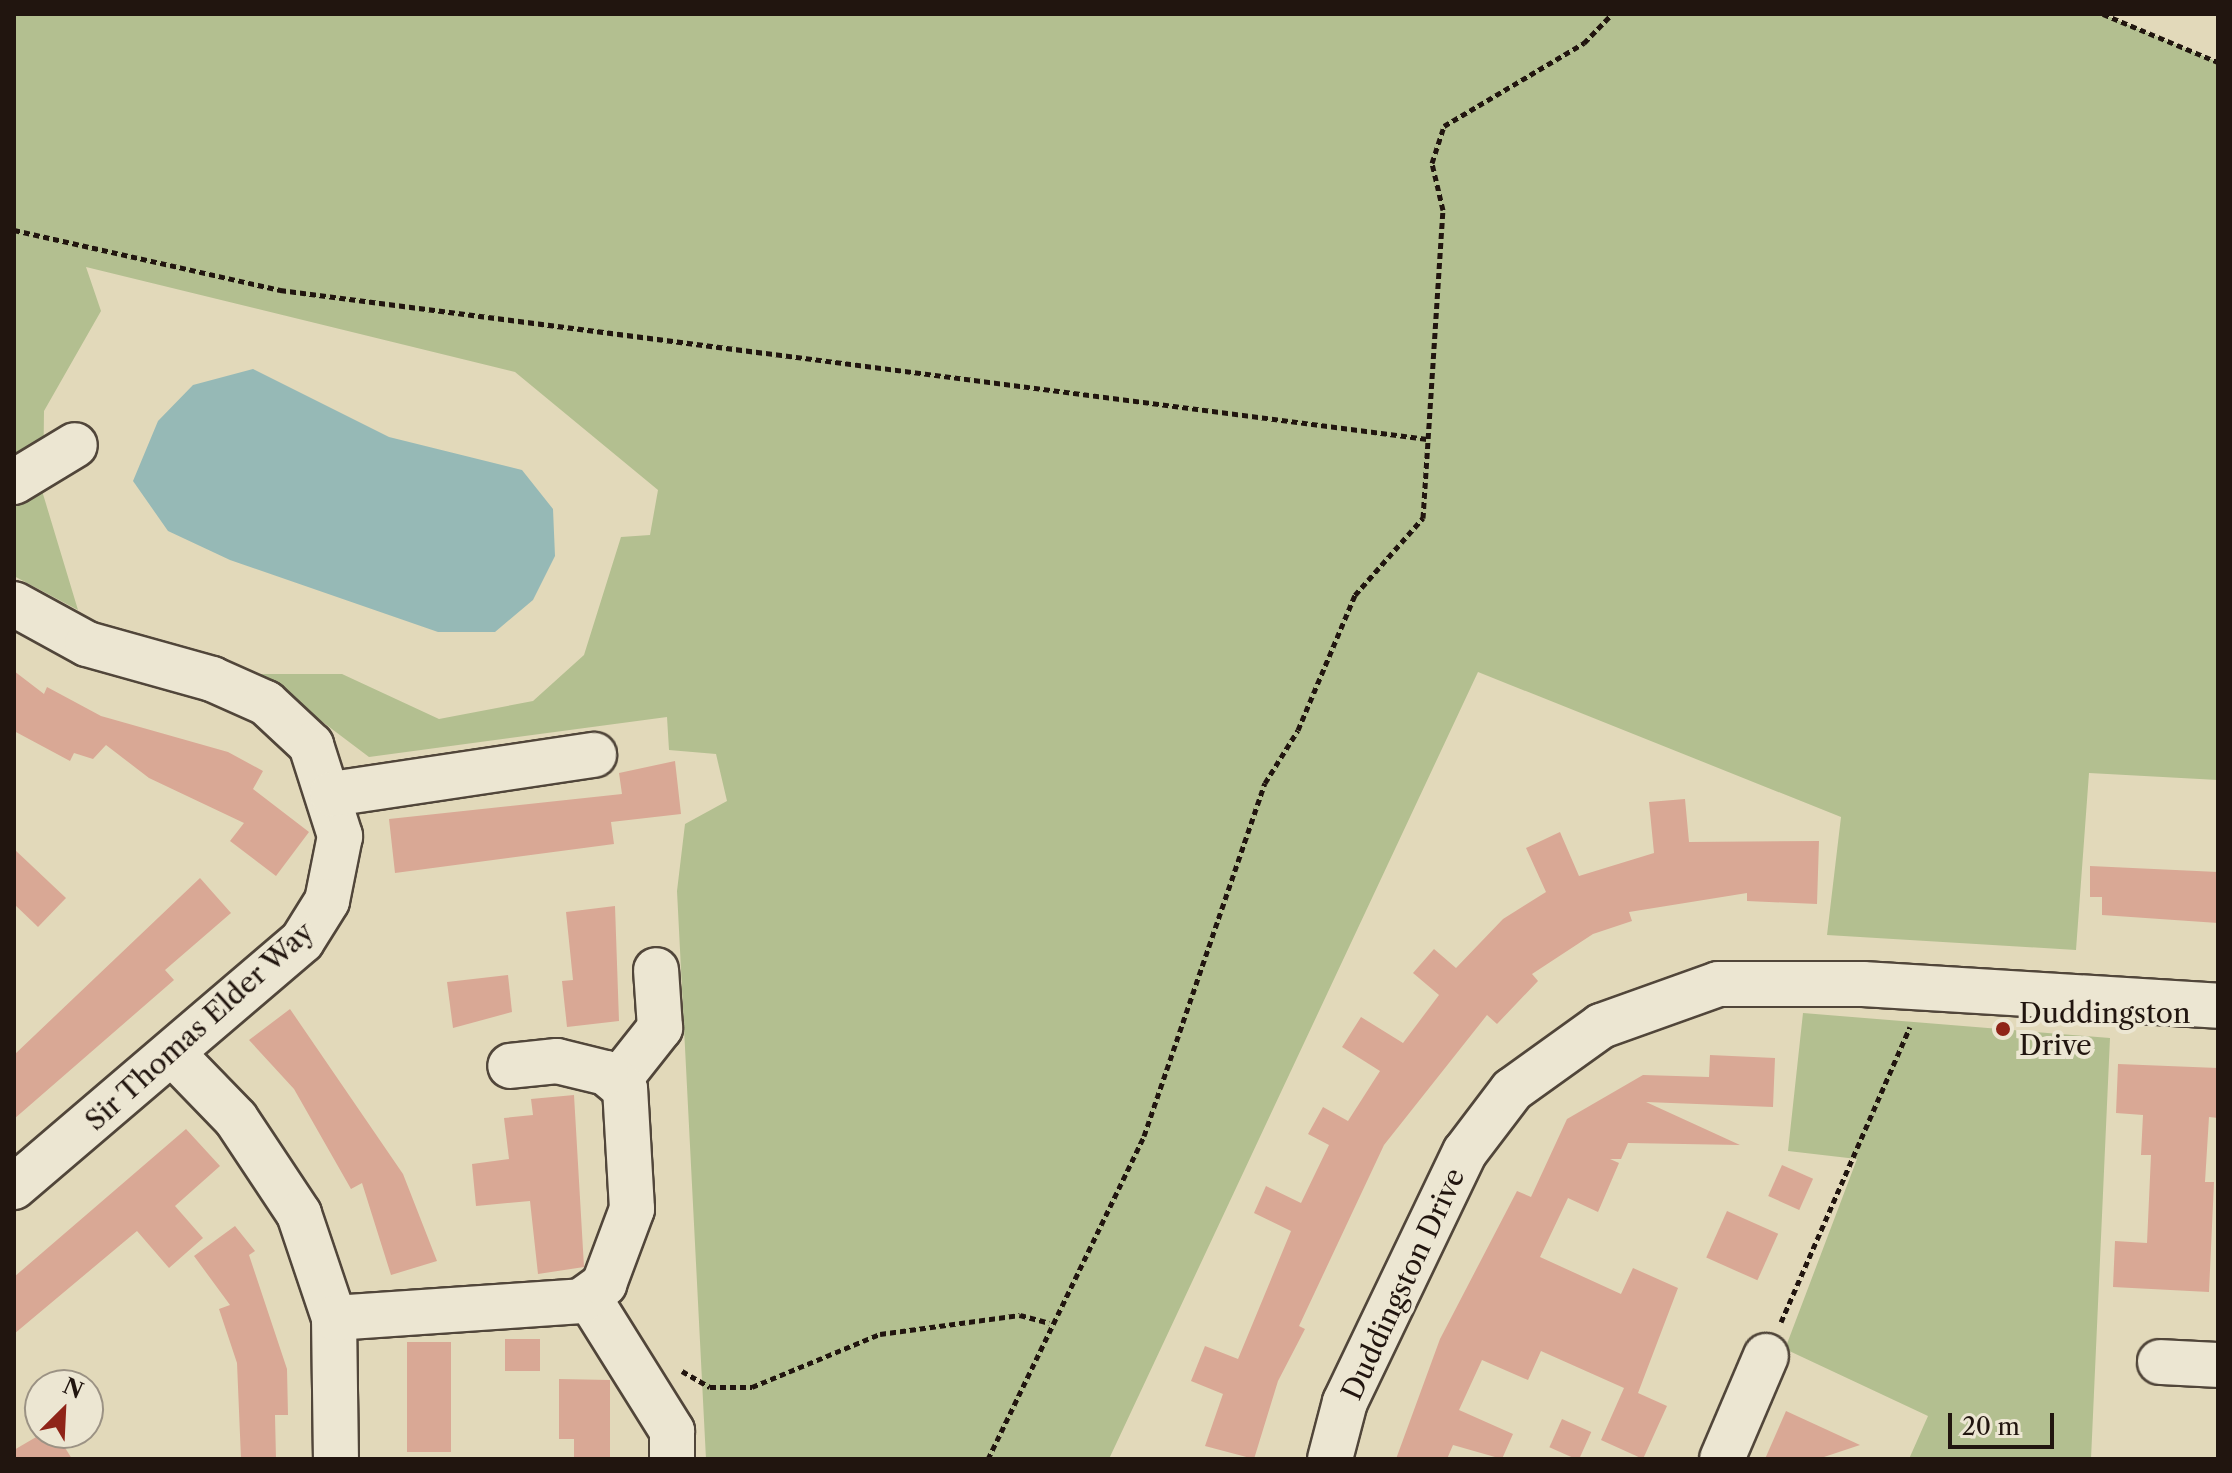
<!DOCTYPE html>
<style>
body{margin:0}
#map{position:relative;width:2232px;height:1473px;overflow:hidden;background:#e2d9ba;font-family:"Libre Caslon Text",serif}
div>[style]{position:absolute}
.green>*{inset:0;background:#b3bf90}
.water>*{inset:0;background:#96b9b6}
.building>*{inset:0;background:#d9a895;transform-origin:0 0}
.path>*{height:5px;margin-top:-2.5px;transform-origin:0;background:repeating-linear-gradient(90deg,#21150f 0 6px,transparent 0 10px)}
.roads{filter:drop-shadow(2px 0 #51463a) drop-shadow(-2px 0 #51463a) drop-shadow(0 2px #51463a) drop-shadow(0 -2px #51463a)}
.minor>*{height:44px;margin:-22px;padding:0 22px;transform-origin:22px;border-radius:22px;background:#ece6d2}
.dots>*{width:22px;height:22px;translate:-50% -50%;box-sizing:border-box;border:4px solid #ece6d2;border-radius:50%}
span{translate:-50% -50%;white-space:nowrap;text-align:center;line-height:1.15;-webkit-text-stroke:8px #ece6d2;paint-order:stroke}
.poi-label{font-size:28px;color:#21150f}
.left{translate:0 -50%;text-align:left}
.street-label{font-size:28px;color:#21150f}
.frame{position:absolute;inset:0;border:16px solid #21150f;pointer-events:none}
.north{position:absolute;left:24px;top:1369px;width:80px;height:80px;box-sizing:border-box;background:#ece6d2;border:2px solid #9b9284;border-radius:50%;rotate:24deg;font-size:22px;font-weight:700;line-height:32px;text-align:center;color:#21150f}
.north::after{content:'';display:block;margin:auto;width:28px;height:36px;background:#8f2418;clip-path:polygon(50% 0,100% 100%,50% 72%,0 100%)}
.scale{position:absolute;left:1948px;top:1413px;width:106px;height:36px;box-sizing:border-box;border:4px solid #21150f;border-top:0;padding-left:10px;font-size:24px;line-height:28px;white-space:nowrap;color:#21150f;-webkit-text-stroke:6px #ece6d2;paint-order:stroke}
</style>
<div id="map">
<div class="green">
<div style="clip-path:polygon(14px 14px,2103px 14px,2218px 62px,2218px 780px,2089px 773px,2076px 950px,1827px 935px,1841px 817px,1478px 672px,1109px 1459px,706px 1459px,677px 891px,685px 824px,727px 801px,716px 754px,669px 750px,667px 717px,369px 757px,259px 674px,342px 674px,439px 719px,533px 701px,584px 655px,621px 537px,650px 535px,658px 490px,515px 372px,86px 267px,101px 311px,44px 411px,43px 494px,78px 610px,14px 576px)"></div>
<div style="clip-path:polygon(1803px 1013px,2110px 1038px,2091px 1459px,1909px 1459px,1928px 1416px,1785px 1349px,1857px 1159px,1788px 1151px)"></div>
</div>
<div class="water">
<div style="clip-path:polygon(253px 369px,389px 437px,522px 470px,553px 509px,555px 556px,533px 600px,495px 632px,438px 632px,230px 560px,168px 531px,133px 481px,158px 421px,193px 385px)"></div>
</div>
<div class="building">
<div style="clip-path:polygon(14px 671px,44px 694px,47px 687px,101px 716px,228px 752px,263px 771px,253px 789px,309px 832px,276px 876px,230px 841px,244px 823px,149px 778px,106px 745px,93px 759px,74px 753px,70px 761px,14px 731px)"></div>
<div style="clip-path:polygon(675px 761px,681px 814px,611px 822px,614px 844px,395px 873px,389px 819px,622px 794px,619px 773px)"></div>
<div style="clip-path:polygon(1685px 799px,1689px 842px,1819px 841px,1817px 904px,1747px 901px,1747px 893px,1629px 912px,1632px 921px,1593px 934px,1532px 974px,1538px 981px,1497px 1024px,1487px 1015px,1384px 1145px,1299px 1326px,1305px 1329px,1278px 1381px,1254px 1459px,1205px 1446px,1223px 1394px,1191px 1381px,1205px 1346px,1238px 1359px,1291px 1231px,1254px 1213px,1266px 1186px,1301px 1203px,1329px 1145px,1308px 1134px,1323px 1107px,1348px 1121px,1380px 1071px,1342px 1047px,1361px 1017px,1403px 1043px,1439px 995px,1413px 973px,1434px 949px,1456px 968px,1503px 919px,1546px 892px,1526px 848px,1560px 832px,1579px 876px,1654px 853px,1649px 802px)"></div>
<div style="clip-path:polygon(14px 849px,66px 898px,38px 927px,14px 904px)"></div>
<div style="clip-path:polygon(2090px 866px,2218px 872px,2218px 923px,2102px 915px,2102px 897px,2090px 897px)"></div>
<div style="clip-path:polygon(200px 878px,231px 913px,165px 970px,174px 980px,14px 1119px,14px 1055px)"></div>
<div style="clip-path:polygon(615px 906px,619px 1021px,567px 1027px,562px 981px,573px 980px,566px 912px)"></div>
<div style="clip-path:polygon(508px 975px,512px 1012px,453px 1028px,447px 982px)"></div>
<div style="clip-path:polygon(290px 1009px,403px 1174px,437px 1261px,391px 1275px,362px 1183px,351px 1189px,294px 1089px,249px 1040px)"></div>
<div style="clip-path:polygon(1710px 1055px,1775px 1058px,1773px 1107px,1646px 1102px,1740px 1145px,1628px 1143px,1621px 1159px,1610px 1159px,1619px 1163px,1598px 1212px,1568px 1198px,1540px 1257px,1621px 1294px,1633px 1268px,1678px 1288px,1638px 1393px,1667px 1406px,1643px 1459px,1601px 1440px,1624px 1388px,1541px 1351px,1528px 1380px,1482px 1360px,1459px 1410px,1513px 1434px,1502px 1459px,1453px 1445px,1447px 1459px,1396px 1459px,1440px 1339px,1517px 1191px,1531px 1197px,1567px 1119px,1643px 1075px,1709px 1077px)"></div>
<div style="clip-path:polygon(2118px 1064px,2218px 1068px,2218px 1118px,2209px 1117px,2205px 1182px,2214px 1182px,2209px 1292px,2113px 1287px,2115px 1241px,2147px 1243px,2151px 1155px,2141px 1155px,2143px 1115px,2116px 1113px)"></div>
<div style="clip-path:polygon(574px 1095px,584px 1267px,538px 1274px,530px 1201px,476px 1206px,472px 1164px,509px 1159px,504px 1118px,533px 1115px,531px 1099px)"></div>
<div style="clip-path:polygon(186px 1129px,220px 1166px,175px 1206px,203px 1238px,169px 1268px,137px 1231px,14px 1334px,14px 1277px)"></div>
<div style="left:1782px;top:1165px;width:34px;height:34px;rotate:24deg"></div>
<div style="left:1727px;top:1211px;width:56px;height:51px;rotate:24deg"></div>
<div style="clip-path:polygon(235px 1226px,255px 1251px,249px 1255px,287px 1369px,288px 1415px,275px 1415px,276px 1459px,241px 1459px,237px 1363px,219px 1309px,230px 1305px,194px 1256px)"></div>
<div style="left:505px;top:1339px;width:35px;height:32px"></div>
<div style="left:407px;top:1342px;width:44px;height:110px"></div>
<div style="clip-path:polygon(559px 1379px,610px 1380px,610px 1459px,574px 1459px,574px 1439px,559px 1439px)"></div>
<div style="clip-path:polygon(1786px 1411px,1860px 1445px,1818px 1459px,1765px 1459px)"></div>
<div style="left:1562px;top:1419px;width:32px;height:31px;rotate:24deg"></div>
<div style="clip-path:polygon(43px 1433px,56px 1433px,72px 1459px,14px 1459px,14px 1450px)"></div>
</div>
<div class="path">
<div style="left:2103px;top:14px;width:125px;rotate:22.7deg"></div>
<div style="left:14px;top:230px;width:273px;rotate:12.7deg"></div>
<div style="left:280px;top:290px;width:1157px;rotate:7.4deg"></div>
<div style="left:1781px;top:1322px;width:322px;rotate:-66.4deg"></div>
<div style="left:682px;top:1371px;width:32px;rotate:30deg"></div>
<div style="left:710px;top:1387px;width:42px"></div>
<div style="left:752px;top:1387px;width:139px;rotate:-22.5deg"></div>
<div style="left:880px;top:1334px;width:141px;rotate:-7.7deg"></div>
<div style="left:1020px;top:1315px;width:30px;rotate:15deg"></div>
<div style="left:988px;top:1459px;width:359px;rotate:-64.2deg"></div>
<div style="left:1144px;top:1136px;width:373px;rotate:-71.1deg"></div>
<div style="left:1265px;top:783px;width:62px;rotate:-58.1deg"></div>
<div style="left:1298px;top:730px;width:147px;rotate:-67.1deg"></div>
<div style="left:1355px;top:595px;width:103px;rotate:-48.6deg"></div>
<div style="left:1423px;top:518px;width:309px;rotate:-86.3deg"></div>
<div style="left:1443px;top:210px;width:48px;rotate:-103.2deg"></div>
<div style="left:1432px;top:163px;width:39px;rotate:-72deg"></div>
<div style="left:1444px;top:126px;width:163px;rotate:-30.7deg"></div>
<div style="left:1584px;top:43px;width:40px;rotate:-46deg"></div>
</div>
<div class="roads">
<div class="minor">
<div style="left:14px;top:482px;width:71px;rotate:-31.2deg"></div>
<div style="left:14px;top:604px;width:83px;rotate:28.7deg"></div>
<div style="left:87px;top:644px;width:130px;rotate:15.6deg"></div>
<div style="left:212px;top:679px;width:59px;rotate:24deg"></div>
<div style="left:266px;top:703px;width:62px;rotate:43deg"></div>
<div style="left:311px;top:745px;width:96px;rotate:72.3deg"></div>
<div style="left:340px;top:836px;width:66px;rotate:101.3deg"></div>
<div style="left:327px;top:901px;width:47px;rotate:122deg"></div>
<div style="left:302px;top:941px;width:379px;rotate:139.5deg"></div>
<div style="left:332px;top:794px;width:265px;rotate:-8.5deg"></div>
<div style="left:174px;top:1055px;width:89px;rotate:45.9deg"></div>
<div style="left:236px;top:1119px;width:114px;rotate:56.4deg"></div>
<div style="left:299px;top:1214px;width:110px;rotate:71.4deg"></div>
<div style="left:334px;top:1318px;width:141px;rotate:89.2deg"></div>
<div style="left:618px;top:1081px;width:68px;rotate:-51.6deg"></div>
<div style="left:660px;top:1028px;width:58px;rotate:-93.9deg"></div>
<div style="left:589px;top:1298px;width:157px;rotate:58deg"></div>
<div style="left:672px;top:1431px;width:28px;rotate:90deg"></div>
<div style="left:334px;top:1318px;width:248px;rotate:-3.9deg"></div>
<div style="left:581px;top:1301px;width:29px;rotate:-36deg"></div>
<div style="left:604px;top:1284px;width:80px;rotate:-69.5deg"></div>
<div style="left:632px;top:1209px;width:120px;rotate:-93.3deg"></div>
<div style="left:625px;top:1089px;width:25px;rotate:-140deg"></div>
<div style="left:606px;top:1073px;width:50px;rotate:-166.2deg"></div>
<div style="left:557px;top:1061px;width:47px;rotate:173.9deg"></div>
<div style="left:2160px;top:1362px;width:58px;rotate:3deg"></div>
<div style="left:1330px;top:1459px;width:59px;rotate:-75.3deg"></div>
<div style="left:1345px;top:1402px;width:277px;rotate:-64.4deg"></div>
<div style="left:1465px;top:1152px;width:78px;rotate:-52.8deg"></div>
<div style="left:1512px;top:1090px;width:110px;rotate:-35.7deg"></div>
<div style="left:1601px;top:1026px;width:124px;rotate:-19.7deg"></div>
<div style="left:1718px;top:984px;width:145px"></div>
<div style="left:1863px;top:984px;width:356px;rotate:3.5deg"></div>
<div style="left:1722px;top:1459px;width:112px;rotate:-66.9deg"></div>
</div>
</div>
<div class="dots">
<div style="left:2003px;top:1029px;background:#8f2418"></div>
</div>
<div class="poi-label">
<span class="left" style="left:2019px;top:1029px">Duddingston<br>Drive</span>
</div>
<div class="street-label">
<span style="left:199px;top:1026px;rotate:-42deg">Sir Thomas Elder Way</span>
<span style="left:1403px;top:1284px;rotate:-65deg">Duddingston Drive</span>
</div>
<div class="frame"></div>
<div class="north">N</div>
<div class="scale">20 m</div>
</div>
